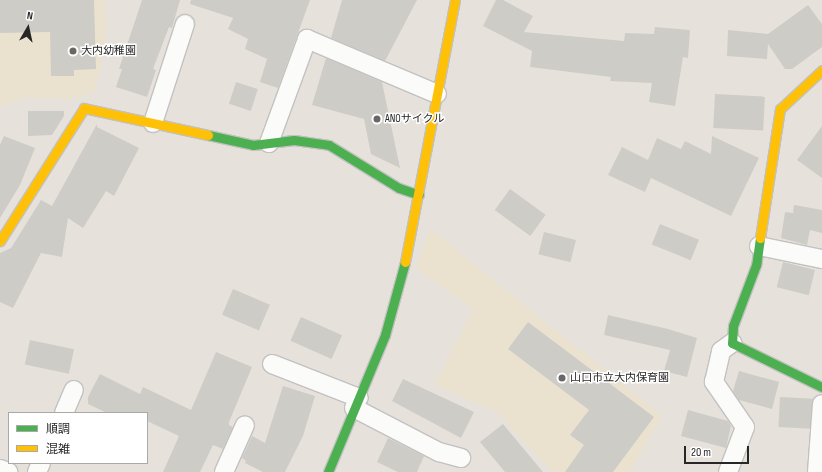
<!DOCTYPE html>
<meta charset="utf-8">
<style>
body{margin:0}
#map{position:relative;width:822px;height:472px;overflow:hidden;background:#e6e2db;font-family:"Sofia Sans Condensed","Noto Sans JP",sans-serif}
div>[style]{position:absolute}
.education>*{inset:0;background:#eae2cf}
.building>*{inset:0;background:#ceccc7;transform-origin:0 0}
.roads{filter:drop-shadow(1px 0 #c3c1c1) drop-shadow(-1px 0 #c3c1c1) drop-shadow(0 1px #c3c1c1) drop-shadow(0 -1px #c3c1c1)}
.street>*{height:18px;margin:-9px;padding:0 9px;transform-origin:9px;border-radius:9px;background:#fbfbfa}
.fast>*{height:9px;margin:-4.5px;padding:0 4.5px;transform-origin:4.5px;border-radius:4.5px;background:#4caf50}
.slow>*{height:9px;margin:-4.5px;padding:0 4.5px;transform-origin:4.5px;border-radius:4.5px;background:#ffc107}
.dots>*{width:11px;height:11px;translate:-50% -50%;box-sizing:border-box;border:2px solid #fff;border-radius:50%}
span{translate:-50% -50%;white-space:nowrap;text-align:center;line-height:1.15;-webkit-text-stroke:3px #fff;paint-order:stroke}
.poi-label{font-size:11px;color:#272727}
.left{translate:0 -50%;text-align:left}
.legend{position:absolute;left:8px;top:412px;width:140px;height:52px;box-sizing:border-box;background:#fff;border:1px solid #a9a9a9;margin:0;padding:5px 7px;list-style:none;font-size:12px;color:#272727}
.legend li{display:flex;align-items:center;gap:8px;height:20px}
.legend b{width:20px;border:1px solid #a9a9a9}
.north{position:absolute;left:8px;top:8px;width:40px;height:40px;-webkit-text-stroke:3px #fff;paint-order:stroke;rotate:9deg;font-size:11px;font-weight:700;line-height:16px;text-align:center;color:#272727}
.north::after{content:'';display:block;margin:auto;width:14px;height:18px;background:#272727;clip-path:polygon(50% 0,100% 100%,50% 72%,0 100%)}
.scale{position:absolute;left:684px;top:446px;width:65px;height:18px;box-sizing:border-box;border:2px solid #272727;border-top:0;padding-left:5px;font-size:12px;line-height:14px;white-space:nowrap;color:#272727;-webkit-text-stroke:3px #fff;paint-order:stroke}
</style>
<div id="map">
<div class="education">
<div style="clip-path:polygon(0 0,105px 0,107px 33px,95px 92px,72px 99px,24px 97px,0 107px)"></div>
<div style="clip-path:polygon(430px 229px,662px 416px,630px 472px,552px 472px,498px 413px,435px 384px,473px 309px,416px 268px)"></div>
</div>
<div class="building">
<div style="clip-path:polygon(0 0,94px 0,96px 69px,74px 70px,74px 76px,51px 76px,50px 32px,0 33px)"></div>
<div style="clip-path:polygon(142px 0,180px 0,172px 28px,169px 27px,153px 69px,156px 70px,147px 97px,116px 87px,122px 69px,119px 69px)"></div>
<div style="clip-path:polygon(191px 0,310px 0,278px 88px,260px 82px,267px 59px,245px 49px,248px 39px,228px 29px,233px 18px,190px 4px)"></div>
<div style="clip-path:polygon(342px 0,417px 0,385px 61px,331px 38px)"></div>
<div style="clip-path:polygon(496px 0,503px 0,533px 16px,524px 32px,624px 41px,625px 33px,654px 34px,655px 27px,690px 30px,688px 58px,683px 57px,675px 106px,649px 102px,652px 83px,610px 81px,611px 77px,530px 67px,532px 51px,483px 26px)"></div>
<div style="clip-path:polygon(808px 5px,822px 24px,822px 47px,792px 69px,785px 69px,768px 44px,767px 59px,727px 56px,728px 30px,768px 34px)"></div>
<div style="clip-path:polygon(326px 58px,382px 82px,400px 168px,371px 154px,364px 119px,312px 105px)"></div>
<div style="left:236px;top:82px;width:23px;height:23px;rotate:18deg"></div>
<div style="left:715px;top:94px;width:50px;height:34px;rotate:3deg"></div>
<div style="clip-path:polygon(28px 111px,64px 111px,64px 116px,52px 135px,28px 136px)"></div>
<div style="clip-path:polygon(97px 124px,97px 127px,139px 148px,114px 196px,106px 191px,83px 228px,68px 218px,62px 257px,41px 253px,13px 308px,0 302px,0 253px,11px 248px,41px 200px,52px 206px)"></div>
<div style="clip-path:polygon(822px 126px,822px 178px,797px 160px)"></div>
<div style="clip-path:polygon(4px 136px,35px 148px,20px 185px,0 218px,0 145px)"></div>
<div style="clip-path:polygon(712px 136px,759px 158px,731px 216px,651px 178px,645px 192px,608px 175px,622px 147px,648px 160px,657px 138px,681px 149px,685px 141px,711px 154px)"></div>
<div style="left:510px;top:189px;width:44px;height:26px;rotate:36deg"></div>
<div style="clip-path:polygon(794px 205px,822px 210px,822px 233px,810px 230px,807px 245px,781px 238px,785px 212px,793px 213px)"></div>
<div style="left:660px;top:224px;width:42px;height:22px;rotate:22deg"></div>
<div style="left:544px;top:232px;width:33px;height:23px;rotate:14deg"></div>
<div style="left:783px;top:262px;width:33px;height:26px;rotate:14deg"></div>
<div style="left:233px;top:289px;width:40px;height:28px;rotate:23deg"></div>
<div style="clip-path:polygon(608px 315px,668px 329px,697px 338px,687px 377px,664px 371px,670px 350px,604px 335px)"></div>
<div style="left:301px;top:317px;width:45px;height:26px;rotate:24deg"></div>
<div style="clip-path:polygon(528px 322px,654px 417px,613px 472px,565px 472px,584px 445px,570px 435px,589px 410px,508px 349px)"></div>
<div style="left:30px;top:340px;width:45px;height:25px;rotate:12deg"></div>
<div style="clip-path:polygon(216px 352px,252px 367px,229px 422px,229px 425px,233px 427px,223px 449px,213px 445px,200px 472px,163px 472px,179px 436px,147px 421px,147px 413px,107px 413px,88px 404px,88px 397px,100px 374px,140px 394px,143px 387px,191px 410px)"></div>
<div style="clip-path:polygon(739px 371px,779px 382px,772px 409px,739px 400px,733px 391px)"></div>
<div style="clip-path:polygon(403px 379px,474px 412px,461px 438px,392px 401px)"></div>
<div style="clip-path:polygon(283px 386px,315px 396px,303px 436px,285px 472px,263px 472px,245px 463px,246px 461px,242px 458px,252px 436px,265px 443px)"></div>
<div style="left:780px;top:397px;width:33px;height:30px;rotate:3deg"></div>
<div style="clip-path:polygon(688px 410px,728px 421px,731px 426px,726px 448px,681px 436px)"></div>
<div style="clip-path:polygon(503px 424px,543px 472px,505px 472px,480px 442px)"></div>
<div style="clip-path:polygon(388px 438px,424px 456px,417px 472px,398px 472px,377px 462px)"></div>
</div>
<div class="roads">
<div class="street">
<div style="left:153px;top:123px;width:104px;rotate:-72.1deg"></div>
<div style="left:269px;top:143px;width:111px;rotate:-69.9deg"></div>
<div style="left:307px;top:39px;width:141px;rotate:22.9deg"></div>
<div style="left:759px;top:246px;width:64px;rotate:11.7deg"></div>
<div style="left:272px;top:364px;width:93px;rotate:21.3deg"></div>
<div style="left:354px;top:408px;width:96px;rotate:27.4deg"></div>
<div style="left:439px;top:452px;width:23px;rotate:15deg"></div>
<div style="left:64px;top:413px;width:25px;rotate:-67deg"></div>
<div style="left:0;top:469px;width:9px;rotate:21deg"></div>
<div style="left:37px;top:472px;width:10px;rotate:-66deg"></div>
<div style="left:224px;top:472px;width:51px;rotate:-65.9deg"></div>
<div style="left:728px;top:472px;width:48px;rotate:-69.3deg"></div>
<div style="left:745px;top:427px;width:55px;rotate:-124.6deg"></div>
<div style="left:714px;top:382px;width:32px;rotate:-77deg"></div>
<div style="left:721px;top:351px;width:14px;rotate:-36deg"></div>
<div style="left:817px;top:472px;width:68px;rotate:-85.8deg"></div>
</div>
<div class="fast">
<div style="left:208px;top:135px;width:46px;rotate:12.5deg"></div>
<div style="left:253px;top:145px;width:41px;rotate:-7deg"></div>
<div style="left:294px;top:140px;width:35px;rotate:8deg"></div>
<div style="left:329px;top:145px;width:82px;rotate:31.6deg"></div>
<div style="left:399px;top:188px;width:21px;rotate:19deg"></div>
<div style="left:760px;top:238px;width:27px;rotate:98deg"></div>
<div style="left:756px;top:265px;width:65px;rotate:110.7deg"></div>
<div style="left:733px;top:326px;width:17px;rotate:93deg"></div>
<div style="left:732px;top:343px;width:100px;rotate:26.1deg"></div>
<div style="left:328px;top:472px;width:148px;rotate:-67.4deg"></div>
<div style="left:385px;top:335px;width:76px;rotate:-74.7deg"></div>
</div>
<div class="slow">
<div style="left:760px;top:238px;width:131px;rotate:-81.2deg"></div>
<div style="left:780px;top:109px;width:57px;rotate:-42.9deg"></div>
<div style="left:0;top:241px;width:157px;rotate:-57.7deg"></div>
<div style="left:84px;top:108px;width:127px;rotate:12.3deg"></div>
<div style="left:405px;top:262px;width:267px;rotate:-79.2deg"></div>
</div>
</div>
<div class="dots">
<div style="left:73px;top:51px;background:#6a6866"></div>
<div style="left:377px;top:119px;background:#6a6866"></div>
<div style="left:562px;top:378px;background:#6a6866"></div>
</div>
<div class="poi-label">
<span class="left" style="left:81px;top:51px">大内幼稚園</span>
<span class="left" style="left:385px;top:119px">ANOサイクル</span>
<span class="left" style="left:570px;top:378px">山口市立大内保育園</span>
</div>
<ul class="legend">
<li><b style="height:5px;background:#4caf50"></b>順調</li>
<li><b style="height:5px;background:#ffc107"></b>混雑</li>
</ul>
<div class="north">N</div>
<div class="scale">20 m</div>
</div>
